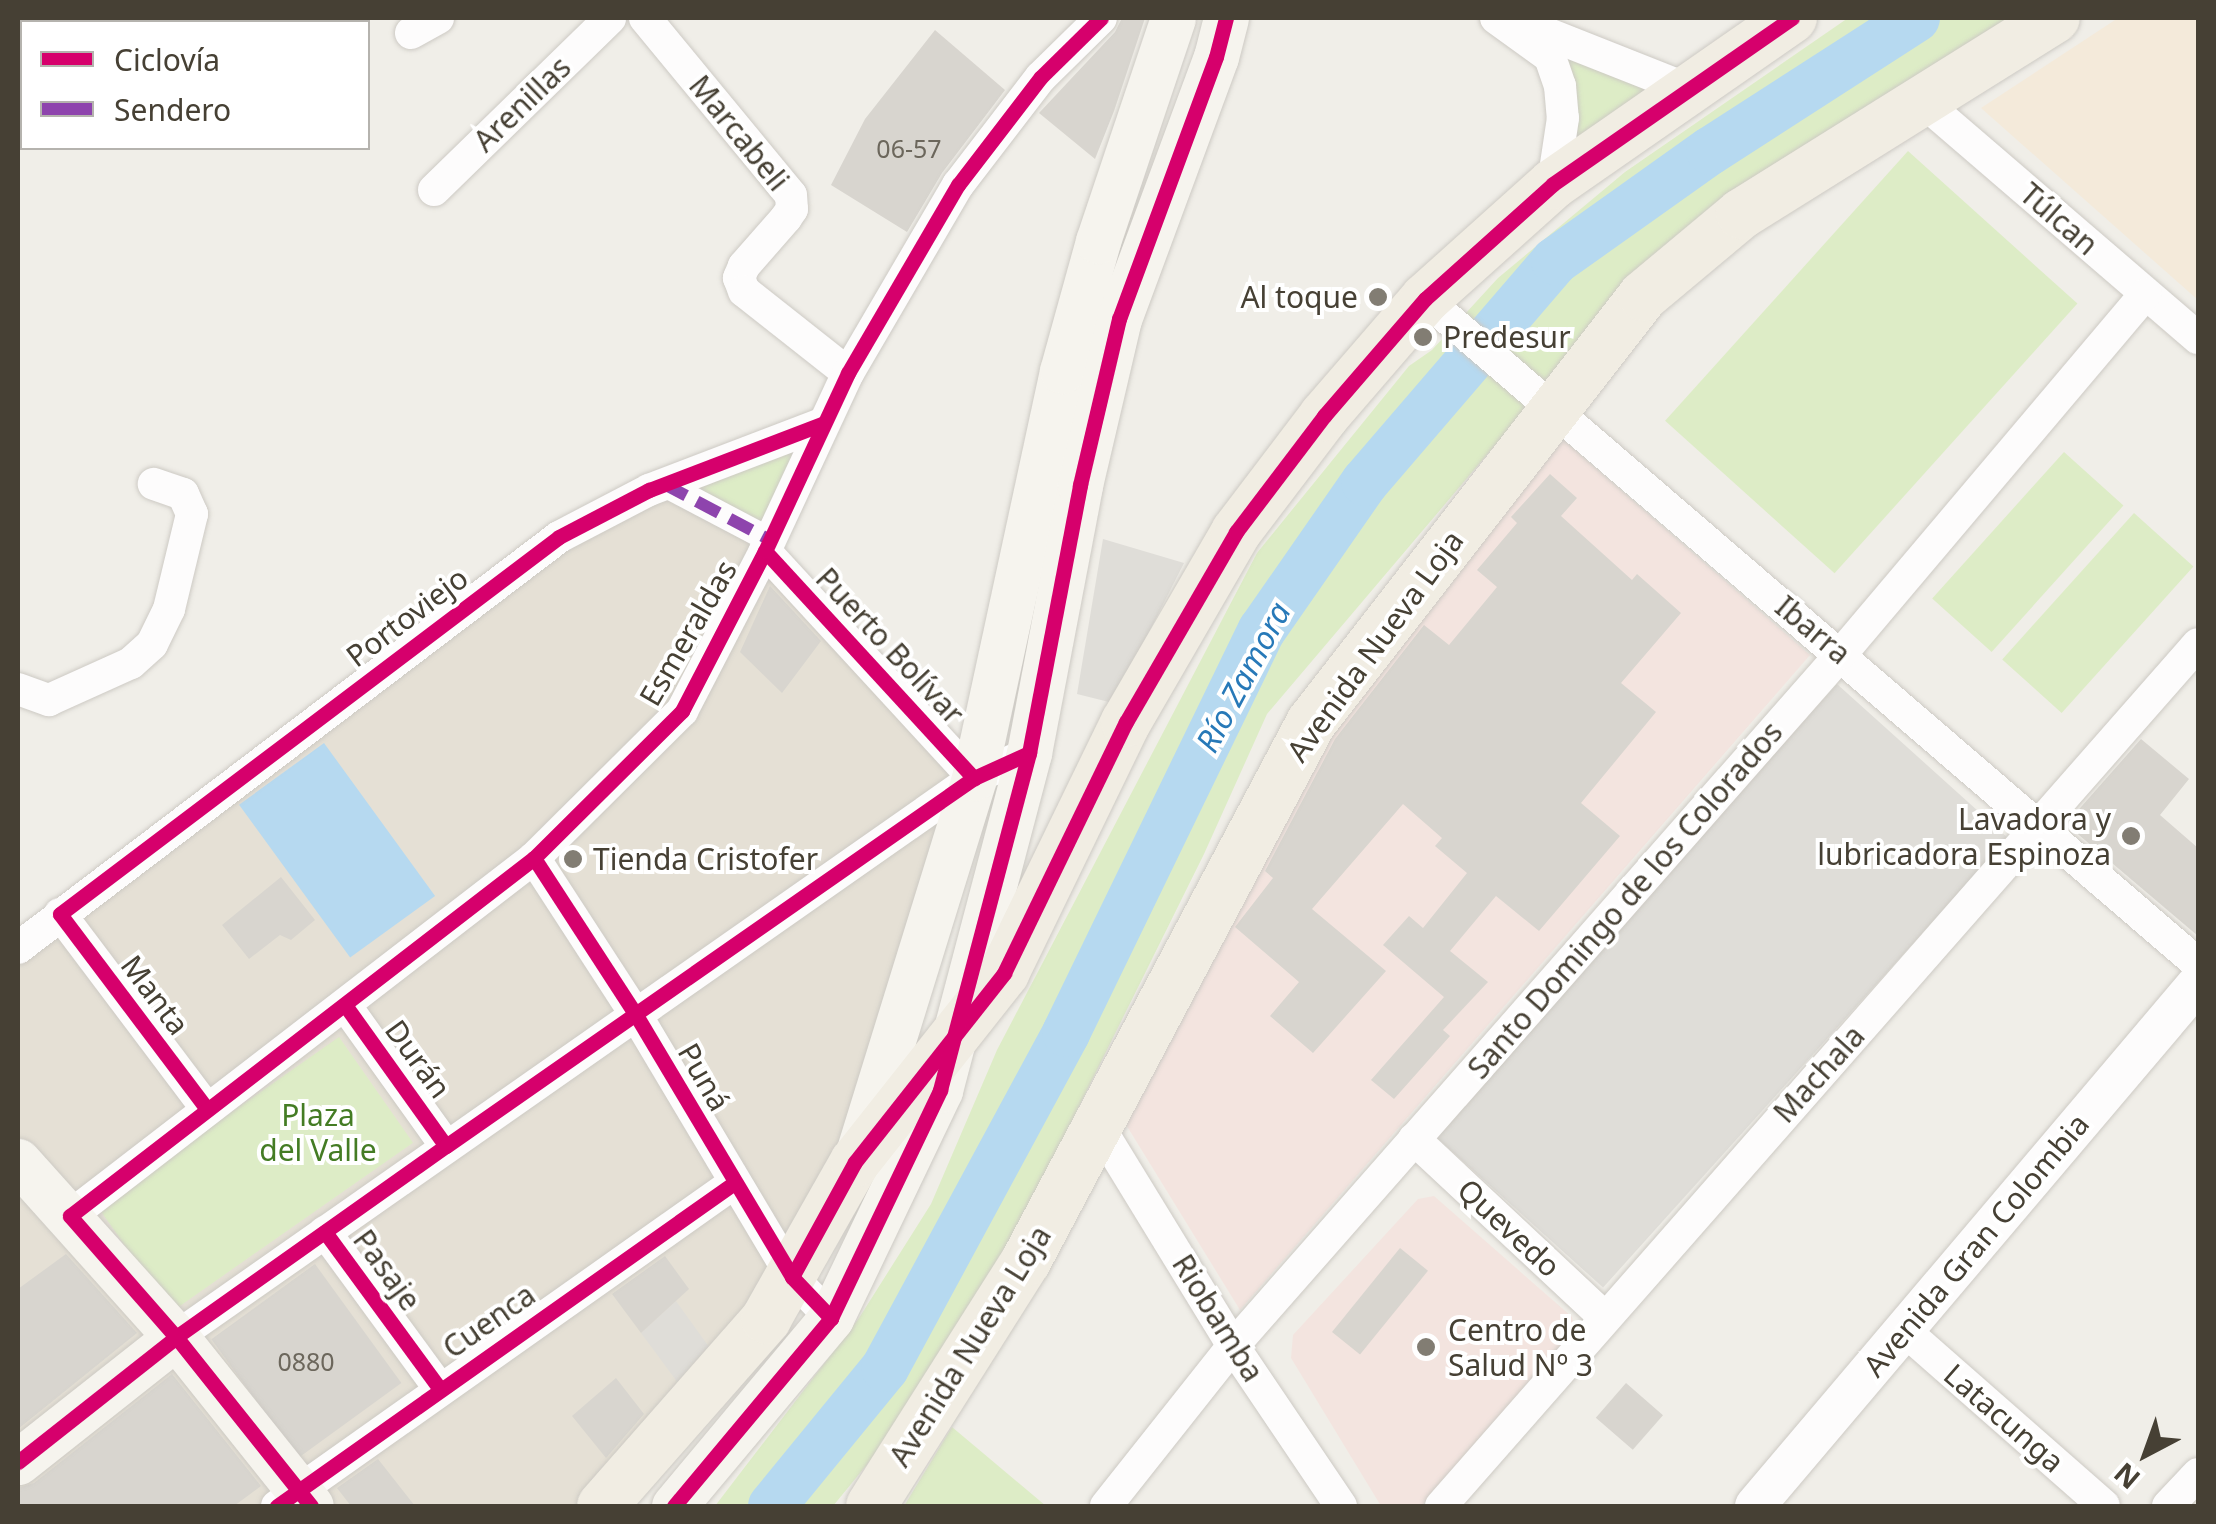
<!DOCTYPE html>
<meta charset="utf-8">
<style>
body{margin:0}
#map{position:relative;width:2216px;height:1524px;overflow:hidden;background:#f0eee8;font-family:"Noto Sans",sans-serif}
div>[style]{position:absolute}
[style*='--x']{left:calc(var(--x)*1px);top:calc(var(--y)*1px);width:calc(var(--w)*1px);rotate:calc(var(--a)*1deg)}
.residential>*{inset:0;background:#e5e0d5}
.commercial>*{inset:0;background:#f4eada}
.medical>*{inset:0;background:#f3e4df}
.green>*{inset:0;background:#ddecc6;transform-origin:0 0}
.parking>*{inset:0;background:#dfddd8;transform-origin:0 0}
.water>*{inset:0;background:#b6d9f0;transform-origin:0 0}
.river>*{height:48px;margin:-24px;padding:0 24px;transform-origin:24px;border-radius:24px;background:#b6d9f0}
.building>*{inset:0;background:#d8d5cf;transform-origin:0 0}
.roads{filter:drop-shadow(0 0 2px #cdcac4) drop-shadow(0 0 2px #cdcac4)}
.pedestrian>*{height:25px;margin:-12.5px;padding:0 12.5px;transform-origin:12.5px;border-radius:12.5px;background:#fdfcfc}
.minor>*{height:32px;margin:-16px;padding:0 16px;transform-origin:16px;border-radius:16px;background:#fdfcfc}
.tertiary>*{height:40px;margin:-20px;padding:0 20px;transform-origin:20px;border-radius:20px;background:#fdfcfc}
.secondary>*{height:45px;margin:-22.5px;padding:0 22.5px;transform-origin:22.5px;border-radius:22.5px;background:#f6f4ee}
.primary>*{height:50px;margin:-25px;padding:0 25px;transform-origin:25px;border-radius:25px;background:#f1ede3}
.quiet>*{height:12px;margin-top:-6px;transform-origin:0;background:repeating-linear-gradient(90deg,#8e44ad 0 25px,transparent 0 37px)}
.cycleway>*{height:15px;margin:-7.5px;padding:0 7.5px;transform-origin:7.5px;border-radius:7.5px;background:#d6006c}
.dots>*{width:28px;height:28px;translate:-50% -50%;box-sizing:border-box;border:5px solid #fff;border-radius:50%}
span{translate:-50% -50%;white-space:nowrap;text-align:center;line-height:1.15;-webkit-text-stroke:8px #fff;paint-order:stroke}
.number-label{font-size:25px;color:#6c675c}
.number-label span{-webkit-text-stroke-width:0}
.street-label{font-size:30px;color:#464034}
.poi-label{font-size:30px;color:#464034}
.right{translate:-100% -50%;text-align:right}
.left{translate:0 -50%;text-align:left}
.park-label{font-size:30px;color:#447c24}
.water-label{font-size:32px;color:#2779b8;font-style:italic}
.frame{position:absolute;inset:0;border:20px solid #464034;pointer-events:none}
.legend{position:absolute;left:20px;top:20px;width:350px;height:130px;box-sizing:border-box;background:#fff;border:2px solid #b5b3ae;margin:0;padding:12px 18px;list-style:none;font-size:30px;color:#464034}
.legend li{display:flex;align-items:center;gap:20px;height:50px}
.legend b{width:50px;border:2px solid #b5b3ae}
.north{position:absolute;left:2096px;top:1404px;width:100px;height:100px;-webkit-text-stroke:8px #fff;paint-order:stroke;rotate:221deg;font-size:28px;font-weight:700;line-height:40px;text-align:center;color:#464034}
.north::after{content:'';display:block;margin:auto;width:35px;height:45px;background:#464034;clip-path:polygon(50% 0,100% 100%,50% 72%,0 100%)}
</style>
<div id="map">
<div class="residential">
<i style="clip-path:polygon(644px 478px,789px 554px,966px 747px,844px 1153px,616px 1506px,18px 1506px,18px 935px,552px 522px)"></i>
</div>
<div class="commercial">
<i style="clip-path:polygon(2118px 18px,2198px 18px,2198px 300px,1981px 108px)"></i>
</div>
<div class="medical">
<i style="clip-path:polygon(1552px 430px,1810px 655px,1240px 1310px,1117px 1110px,1300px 758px)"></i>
<i style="clip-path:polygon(1434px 1196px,1572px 1317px,1575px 1330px,1421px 1506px,1381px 1506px,1291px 1358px,1293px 1335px,1418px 1199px)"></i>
</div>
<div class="green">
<i style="clip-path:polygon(1848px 18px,2039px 18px,1547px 384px,1267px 714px,1204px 854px,997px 1272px,893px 1433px,833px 1506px,715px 1506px,859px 1318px,931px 1204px,997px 1050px,1257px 553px,1409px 366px,1432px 350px,1498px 278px,1625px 172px)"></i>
<i style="clip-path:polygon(1535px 28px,1687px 89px,1559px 147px)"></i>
<i style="left:1908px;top:151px;width:228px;height:363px;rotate:42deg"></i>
<i style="clip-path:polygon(822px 424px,770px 540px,664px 484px)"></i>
<i style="left:2064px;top:452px;width:80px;height:197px;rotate:42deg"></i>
<i style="left:2134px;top:513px;width:80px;height:197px;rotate:42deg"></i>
<i style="left:339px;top:1037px;width:129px;height:295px;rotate:55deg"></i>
<i style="clip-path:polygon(952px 1427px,1046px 1506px,904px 1506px)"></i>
</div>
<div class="parking">
<i style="clip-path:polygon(1103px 539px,1184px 563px,1113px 703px,1077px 694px)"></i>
<i style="left:1837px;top:684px;width:230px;height:605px;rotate:42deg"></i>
<i style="clip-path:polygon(676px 1301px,712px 1351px,681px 1387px,641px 1333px)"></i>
</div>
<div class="water">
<i style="left:324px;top:743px;width:189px;height:105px;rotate:54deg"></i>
</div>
<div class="river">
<i style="--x:772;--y:1506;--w:178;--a:-50.7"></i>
<i style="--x:885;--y:1368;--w:381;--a:-61.6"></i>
<i style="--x:1066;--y:1033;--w:448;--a:-64.1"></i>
<i style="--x:1262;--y:630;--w:180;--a:-55.2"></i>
<i style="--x:1365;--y:482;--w:291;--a:-49.3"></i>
<i style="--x:1555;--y:261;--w:190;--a:-35.4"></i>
<i style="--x:1710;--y:151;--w:245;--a:-32.8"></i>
</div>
<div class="building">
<i style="clip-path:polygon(1145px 18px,1114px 111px,1095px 159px,1039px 113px,1115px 32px,1122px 18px)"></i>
<i style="clip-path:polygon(935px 30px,1005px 90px,942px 173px,907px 232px,831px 185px,865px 119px)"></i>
<i style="clip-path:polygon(1550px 474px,1577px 498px,1561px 516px,1632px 580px,1637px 574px,1681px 613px,1621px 683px,1656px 712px,1581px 803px,1620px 836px,1539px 931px,1496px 896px,1450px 951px,1488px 982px,1443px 1030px,1450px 1036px,1394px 1099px,1371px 1080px,1444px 997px,1383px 945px,1409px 916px,1423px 928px,1467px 873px,1435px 846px,1442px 838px,1403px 804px,1312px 909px,1386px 971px,1313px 1053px,1270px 1016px,1299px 982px,1235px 927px,1273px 878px,1265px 871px,1335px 739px,1424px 625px,1449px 645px,1497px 587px,1477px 570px,1517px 523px,1511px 517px)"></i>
<i style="clip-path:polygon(770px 586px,821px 641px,782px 693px,740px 652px)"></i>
<i style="clip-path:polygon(2141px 739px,2189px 779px,2160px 815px,2198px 848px,2198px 936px,2066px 824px)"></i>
<i style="clip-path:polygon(281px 877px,315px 920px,291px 940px,280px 935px,249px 959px,222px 925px)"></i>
<i style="left:1400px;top:1248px;width:36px;height:108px;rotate:39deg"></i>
<i style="clip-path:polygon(66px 1254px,137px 1333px,18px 1429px,18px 1289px)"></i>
<i style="clip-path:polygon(665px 1256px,689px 1289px,641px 1333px,612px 1294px)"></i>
<i style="left:315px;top:1264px;width:147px;height:128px;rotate:54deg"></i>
<i style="clip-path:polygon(172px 1374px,261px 1486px,234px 1506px,18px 1506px,18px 1488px,34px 1483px)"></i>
<i style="clip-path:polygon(616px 1378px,644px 1414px,606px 1458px,572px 1416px)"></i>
<i style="left:1626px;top:1383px;width:49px;height:46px;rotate:41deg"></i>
<i style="clip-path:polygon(378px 1459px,415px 1506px,351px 1506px,337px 1488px)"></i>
</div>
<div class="roads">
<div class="pedestrian">
<i style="--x:664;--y:484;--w:120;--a:27.8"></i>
</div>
<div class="minor">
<i style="--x:645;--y:18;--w:229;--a:50.5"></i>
<i style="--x:791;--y:195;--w:14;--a:86"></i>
<i style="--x:792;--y:209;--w:11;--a:124"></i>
<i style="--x:786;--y:218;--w:64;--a:131.2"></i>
<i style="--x:744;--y:266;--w:13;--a:113"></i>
<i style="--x:739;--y:278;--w:14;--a:69"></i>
<i style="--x:744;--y:291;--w:132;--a:38.3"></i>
<i style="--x:1496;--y:18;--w:67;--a:35.8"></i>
<i style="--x:1550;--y:57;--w:31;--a:71"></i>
<i style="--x:1560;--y:86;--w:32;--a:85"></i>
<i style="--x:1563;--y:118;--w:67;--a:98.6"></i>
<i style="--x:1528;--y:26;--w:171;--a:21.6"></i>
<i style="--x:411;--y:33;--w:31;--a:-29"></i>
<i style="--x:1920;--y:99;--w:367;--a:40.7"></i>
<i style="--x:434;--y:190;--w:246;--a:-44.3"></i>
<i style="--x:1425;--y:299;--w:1020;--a:40.7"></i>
<i style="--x:765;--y:551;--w:309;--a:47.4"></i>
<i style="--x:18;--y:689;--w:33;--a:20"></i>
<i style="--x:49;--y:700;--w:90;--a:-24.3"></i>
<i style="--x:131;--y:663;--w:28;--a:-42"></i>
<i style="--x:152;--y:644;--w:39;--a:-64"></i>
<i style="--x:169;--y:609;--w:98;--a:-76.4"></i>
<i style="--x:192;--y:514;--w:22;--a:-114"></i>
<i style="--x:183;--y:494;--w:31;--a:-161"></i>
<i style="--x:534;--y:858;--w:187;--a:57"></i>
<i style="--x:636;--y:1015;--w:305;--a:59.2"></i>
<i style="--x:792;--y:1277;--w:57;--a:46.4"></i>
<i style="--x:60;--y:914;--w:244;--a:53"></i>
<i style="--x:18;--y:948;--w:679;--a:-37.22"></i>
<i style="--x:559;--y:537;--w:102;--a:-27.6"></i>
<i style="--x:649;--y:490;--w:185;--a:-20.9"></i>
<i style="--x:345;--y:1005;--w:173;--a:54.4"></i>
<i style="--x:1099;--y:1127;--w:257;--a:58.5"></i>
<i style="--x:1233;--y:1346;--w:193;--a:56"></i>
<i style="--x:1414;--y:1139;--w:260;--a:43.1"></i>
<i style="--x:70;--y:1216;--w:586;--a:-37.65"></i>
<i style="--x:534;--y:858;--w:209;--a:-44.8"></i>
<i style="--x:682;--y:711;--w:180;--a:-62.6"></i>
<i style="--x:765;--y:551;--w:196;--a:-65"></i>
<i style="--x:848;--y:373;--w:218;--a:-59.7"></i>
<i style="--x:958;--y:185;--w:136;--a:-52.5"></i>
<i style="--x:1041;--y:77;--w:84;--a:-44.5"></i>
<i style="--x:325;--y:1232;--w:195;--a:53.8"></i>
<i style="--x:1904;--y:1330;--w:266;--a:41.3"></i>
<i style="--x:176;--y:1337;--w:974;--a:-35.01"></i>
<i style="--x:974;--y:778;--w:60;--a:-24.4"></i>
<i style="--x:277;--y:1506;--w:560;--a:-35.25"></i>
<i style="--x:1106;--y:1506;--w:204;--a:-51.6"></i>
<i style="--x:1233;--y:1346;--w:923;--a:-48.69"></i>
<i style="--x:1842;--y:653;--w:470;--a:-49.8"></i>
<i style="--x:1441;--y:1506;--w:1147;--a:-48.71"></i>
<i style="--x:2168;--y:1506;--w:44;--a:-46.8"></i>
</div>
<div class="tertiary">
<i style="--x:1755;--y:1506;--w:685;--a:-49.73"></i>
</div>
<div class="secondary">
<i style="--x:859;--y:1150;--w:389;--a:-72.8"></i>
<i style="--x:974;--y:778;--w:416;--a:-77.8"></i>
<i style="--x:1062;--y:371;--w:135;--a:-74.5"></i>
<i style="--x:1098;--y:241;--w:235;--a:-71.4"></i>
<i style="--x:18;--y:1161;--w:237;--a:48.1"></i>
<i style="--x:176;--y:1337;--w:216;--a:51.4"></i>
<i style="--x:18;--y:1462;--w:201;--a:-38.3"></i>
<i style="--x:674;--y:1506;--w:245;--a:-50.1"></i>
<i style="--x:831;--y:1318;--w:253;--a:-64.4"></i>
<i style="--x:940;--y:1090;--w:349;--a:-75.2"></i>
<i style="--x:1029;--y:753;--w:273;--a:-79.2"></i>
<i style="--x:1080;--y:485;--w:171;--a:-76.8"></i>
<i style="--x:1119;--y:319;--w:279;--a:-69.7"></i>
<i style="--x:1216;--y:57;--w:40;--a:-75.6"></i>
</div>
<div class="primary">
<i style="--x:602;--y:1506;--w:249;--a:-48.7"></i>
<i style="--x:766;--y:1319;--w:180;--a:-60.5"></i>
<i style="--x:855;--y:1162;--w:241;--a:-51.7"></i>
<i style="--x:1004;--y:973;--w:279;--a:-64.1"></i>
<i style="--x:1126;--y:722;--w:220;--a:-59.9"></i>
<i style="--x:1236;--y:532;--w:146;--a:-52.8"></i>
<i style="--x:1324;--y:416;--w:155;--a:-49.2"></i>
<i style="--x:1425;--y:299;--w:172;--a:-41.9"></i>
<i style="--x:1553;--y:184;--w:291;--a:-34.8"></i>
<i style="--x:871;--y:1506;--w:290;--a:-57.7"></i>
<i style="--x:1026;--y:1261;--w:609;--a:-62.09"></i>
<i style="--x:1311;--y:723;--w:541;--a:-52.13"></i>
<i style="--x:1643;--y:296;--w:128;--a:-39.9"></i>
<i style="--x:1741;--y:214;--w:370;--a:-32"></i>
</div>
</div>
<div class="quiet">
<i style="--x:664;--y:484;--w:120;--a:27.8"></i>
</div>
<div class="cycleway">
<i style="--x:765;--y:551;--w:309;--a:47.4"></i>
<i style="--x:534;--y:858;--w:187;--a:57"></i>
<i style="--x:636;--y:1015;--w:305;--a:59.2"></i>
<i style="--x:792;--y:1277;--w:57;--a:46.4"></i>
<i style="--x:345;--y:1005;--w:173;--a:54.4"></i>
<i style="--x:207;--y:1109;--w:244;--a:-127"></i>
<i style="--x:60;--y:914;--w:625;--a:-37.07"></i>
<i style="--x:559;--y:537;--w:102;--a:-27.6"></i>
<i style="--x:649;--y:490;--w:185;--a:-20.9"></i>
<i style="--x:325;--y:1232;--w:195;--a:53.8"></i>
<i style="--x:792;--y:1277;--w:131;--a:-61.3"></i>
<i style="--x:855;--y:1162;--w:241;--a:-51.7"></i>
<i style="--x:1004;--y:973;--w:279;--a:-64.1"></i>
<i style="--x:1126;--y:722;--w:220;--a:-59.9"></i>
<i style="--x:1236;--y:532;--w:146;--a:-52.8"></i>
<i style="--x:1324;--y:416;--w:155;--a:-49.2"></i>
<i style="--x:1425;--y:299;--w:172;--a:-41.9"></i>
<i style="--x:1553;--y:184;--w:291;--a:-34.8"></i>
<i style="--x:18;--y:1462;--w:201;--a:-38.3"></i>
<i style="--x:176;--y:1337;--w:331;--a:-35.3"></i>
<i style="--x:446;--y:1146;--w:644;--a:-34.88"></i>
<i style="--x:974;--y:778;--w:60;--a:-24.4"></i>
<i style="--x:277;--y:1506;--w:560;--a:-35.25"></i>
<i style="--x:311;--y:1506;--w:216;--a:-128.6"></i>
<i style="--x:176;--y:1337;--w:161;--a:-131.2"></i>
<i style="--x:70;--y:1216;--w:586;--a:-37.65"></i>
<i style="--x:534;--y:858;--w:209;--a:-44.8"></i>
<i style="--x:682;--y:711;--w:180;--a:-62.6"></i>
<i style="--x:765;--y:551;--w:196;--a:-65"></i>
<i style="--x:848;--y:373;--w:218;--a:-59.7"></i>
<i style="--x:958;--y:185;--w:136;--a:-52.5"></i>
<i style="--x:1041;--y:77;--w:84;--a:-44.5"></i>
<i style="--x:674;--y:1506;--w:245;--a:-50.1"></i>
<i style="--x:831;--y:1318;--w:253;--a:-64.4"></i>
<i style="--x:940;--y:1090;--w:349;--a:-75.2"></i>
<i style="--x:1029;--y:753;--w:273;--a:-79.2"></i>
<i style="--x:1080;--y:485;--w:171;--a:-76.8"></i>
<i style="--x:1119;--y:319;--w:279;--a:-69.7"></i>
<i style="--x:1216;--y:57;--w:40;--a:-75.6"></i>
</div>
<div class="dots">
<i style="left:1378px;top:297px;background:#827d73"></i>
<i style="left:1423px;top:337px;background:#827d73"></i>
<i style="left:2131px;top:836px;background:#827d73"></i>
<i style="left:573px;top:859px;background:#827d73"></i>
<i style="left:1426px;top:1347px;background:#827d73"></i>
</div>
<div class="number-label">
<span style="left:909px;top:148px">06-57</span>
<span style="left:306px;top:1361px">0880</span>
</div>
<div class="street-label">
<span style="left:522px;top:104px;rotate:-44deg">Arenillas</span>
<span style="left:739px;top:133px;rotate:51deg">Marcabeli</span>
<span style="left:2059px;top:219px;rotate:41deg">Túlcan</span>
<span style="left:407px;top:617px;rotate:-37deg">Portoviejo</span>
<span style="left:1813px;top:630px;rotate:40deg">Ibarra</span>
<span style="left:688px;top:633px;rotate:-60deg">Esmeraldas</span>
<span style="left:890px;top:646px;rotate:47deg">Puerto Bolívar</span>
<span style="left:1375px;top:646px;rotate:-54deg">Avenida Nueva Loja</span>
<span style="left:1625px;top:900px;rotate:-49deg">Santo Domingo de los Colorados</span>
<span style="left:155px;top:995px;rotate:53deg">Manta</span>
<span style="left:418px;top:1059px;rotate:54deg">Durán</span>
<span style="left:1819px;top:1074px;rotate:-48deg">Machala</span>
<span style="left:704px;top:1077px;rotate:60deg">Puná</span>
<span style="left:1509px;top:1228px;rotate:43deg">Quevedo</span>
<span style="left:1976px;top:1245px;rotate:-50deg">Avenida Gran Colombia</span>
<span style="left:387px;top:1270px;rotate:54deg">Pasaje</span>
<span style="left:1218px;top:1318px;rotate:58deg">Riobamba</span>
<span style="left:489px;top:1321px;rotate:-35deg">Cuenca</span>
<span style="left:970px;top:1346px;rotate:-58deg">Avenida Nueva Loja</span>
<span style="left:2004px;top:1418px;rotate:41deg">Latacunga</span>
</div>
<div class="poi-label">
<span class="right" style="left:1358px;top:297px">Al toque</span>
<span class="left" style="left:1443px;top:337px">Predesur</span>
<span class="right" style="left:2111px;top:836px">Lavadora y<br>lubricadora Espinoza</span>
<span class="left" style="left:593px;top:859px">Tienda Cristofer</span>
<span class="left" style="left:1448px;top:1347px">Centro de<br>Salud Nº 3</span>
</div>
<div class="park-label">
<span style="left:318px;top:1132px">Plaza<br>del Valle</span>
</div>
<div class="water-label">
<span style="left:1243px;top:677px;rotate:-62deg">Río Zamora</span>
</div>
<div class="frame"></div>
<ul class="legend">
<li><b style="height:12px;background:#d6006c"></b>Ciclovía</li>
<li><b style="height:12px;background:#8e44ad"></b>Sendero</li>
</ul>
<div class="north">N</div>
</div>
